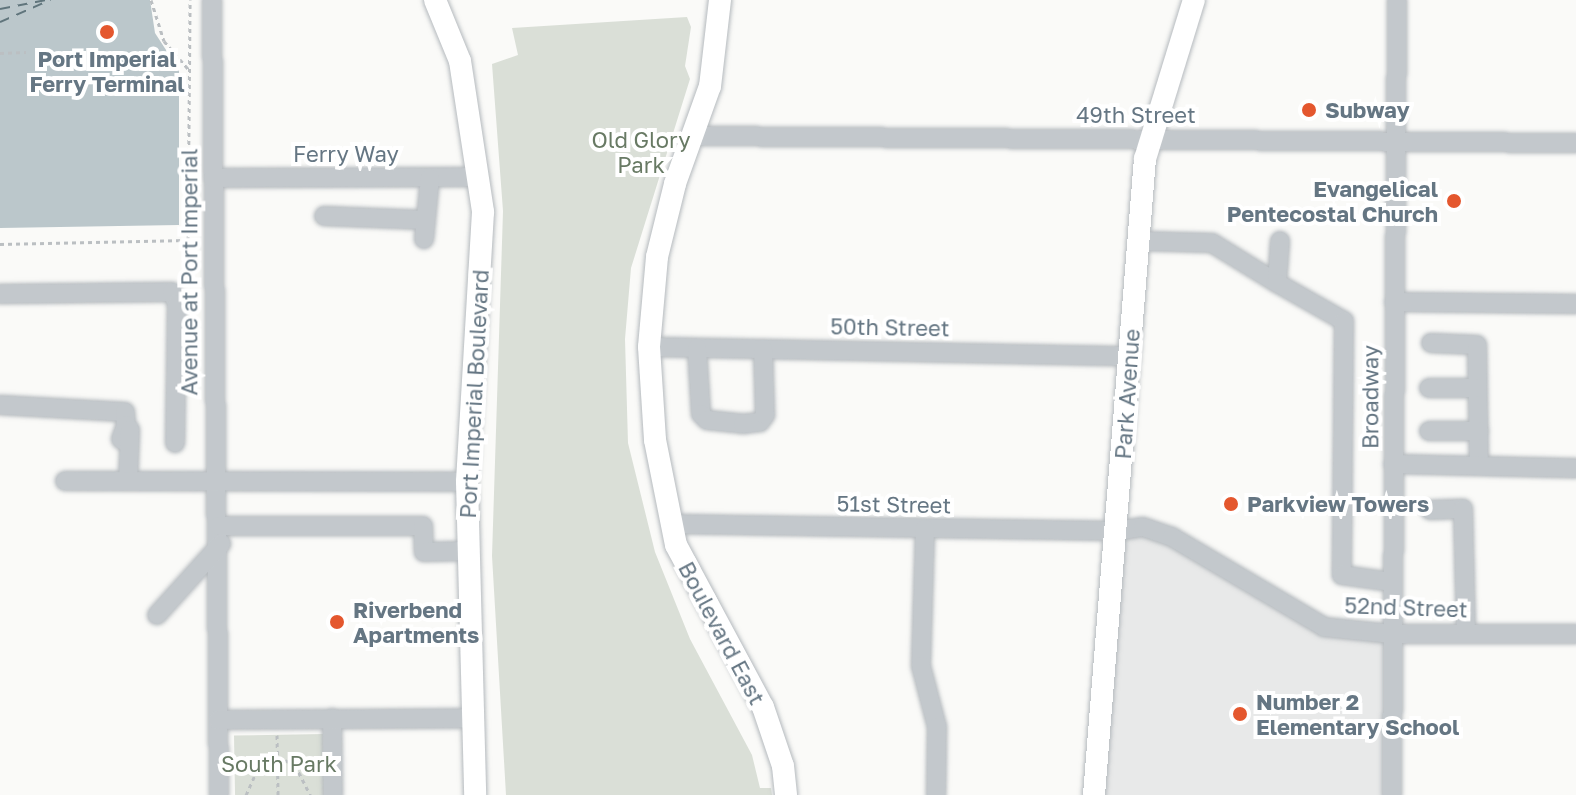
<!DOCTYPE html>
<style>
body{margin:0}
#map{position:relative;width:1576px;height:795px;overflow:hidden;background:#fafaf8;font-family:"Golos Text",sans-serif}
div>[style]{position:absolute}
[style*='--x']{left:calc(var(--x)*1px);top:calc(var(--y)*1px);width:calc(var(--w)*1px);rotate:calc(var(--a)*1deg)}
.built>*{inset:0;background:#e8e9e9}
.green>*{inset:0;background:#dadfd7;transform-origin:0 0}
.water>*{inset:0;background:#bbc7cb}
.ferry>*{height:2px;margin-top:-1px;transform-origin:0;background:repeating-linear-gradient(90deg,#60757c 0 10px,transparent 0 18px)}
.path>*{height:3px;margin-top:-1.5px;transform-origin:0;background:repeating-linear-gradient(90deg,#bbbfc2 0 4px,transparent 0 8px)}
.roads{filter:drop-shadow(0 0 2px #b5babe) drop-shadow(0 0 2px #b5babe)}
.minor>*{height:18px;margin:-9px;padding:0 9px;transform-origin:9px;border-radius:9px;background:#c3c8cc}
.major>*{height:22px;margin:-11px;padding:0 11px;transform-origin:11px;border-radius:11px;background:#fff}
.dots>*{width:22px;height:22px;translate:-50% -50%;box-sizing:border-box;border:4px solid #fff;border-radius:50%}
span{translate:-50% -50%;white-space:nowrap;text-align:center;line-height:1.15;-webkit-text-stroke:8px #fff;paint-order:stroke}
.poi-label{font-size:22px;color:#657683;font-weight:700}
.left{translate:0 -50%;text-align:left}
.right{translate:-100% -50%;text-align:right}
.street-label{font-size:22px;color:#657683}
.park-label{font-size:22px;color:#687a64}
</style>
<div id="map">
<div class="built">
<i style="clip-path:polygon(1108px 528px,1142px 528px,1300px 616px,1389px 634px,1387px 795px,1085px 795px)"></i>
</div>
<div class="green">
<i style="clip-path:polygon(687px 17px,691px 27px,685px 66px,690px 79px,631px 268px,625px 339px,628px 443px,655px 552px,690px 639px,752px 755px,760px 788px,771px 788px,772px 795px,506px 795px,492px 556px,503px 211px,492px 64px,518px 55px,512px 28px)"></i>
<i style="left:323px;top:734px;width:61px;height:89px;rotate:89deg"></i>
</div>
<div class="water">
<i style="clip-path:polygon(0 0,150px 0,155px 33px,179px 70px,179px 225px,0 228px)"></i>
</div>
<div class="ferry">
<i style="--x:0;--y:9;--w:47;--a:-11.1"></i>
<i style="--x:0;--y:22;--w:55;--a:-23.7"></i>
</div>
<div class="path">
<i style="--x:151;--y:0;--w:43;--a:72.4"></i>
<i style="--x:164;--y:41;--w:37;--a:49"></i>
<i style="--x:0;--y:53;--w:26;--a:-2"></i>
<i style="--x:0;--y:244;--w:188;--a:-1.2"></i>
<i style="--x:188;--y:240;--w:240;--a:-89.5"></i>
<i style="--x:277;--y:735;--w:60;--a:89"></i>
<i style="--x:246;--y:795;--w:27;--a:-66"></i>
<i style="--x:257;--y:770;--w:15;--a:-37"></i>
<i style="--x:269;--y:761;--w:16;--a:-4"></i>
<i style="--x:285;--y:760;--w:11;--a:27"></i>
<i style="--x:295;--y:765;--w:34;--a:63"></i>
</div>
<div class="roads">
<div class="minor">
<i style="--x:212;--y:0;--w:795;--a:89.5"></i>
<i style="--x:696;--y:136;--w:880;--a:0.46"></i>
<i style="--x:213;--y:178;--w:267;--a:-0.2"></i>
<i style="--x:324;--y:216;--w:101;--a:2.3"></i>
<i style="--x:424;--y:239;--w:61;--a:-84.4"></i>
<i style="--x:1139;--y:241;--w:73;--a:1.6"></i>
<i style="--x:1212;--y:243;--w:76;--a:31.6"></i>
<i style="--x:1280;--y:241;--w:42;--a:94.1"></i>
<i style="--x:1277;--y:283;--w:77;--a:29.6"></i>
<i style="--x:1344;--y:321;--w:254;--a:90.5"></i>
<i style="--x:1342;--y:575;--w:49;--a:8.1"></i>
<i style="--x:0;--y:294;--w:172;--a:-0.7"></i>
<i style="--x:172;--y:292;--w:13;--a:67"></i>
<i style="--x:177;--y:304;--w:139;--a:90.8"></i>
<i style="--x:1394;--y:302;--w:182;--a:0.6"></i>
<i style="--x:1431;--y:343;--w:46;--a:2.5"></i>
<i style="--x:1477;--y:345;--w:121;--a:89.1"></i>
<i style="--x:649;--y:347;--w:481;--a:1.1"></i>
<i style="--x:697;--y:348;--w:66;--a:86.5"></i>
<i style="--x:701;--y:414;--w:8;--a:45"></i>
<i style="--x:707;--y:420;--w:36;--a:6"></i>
<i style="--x:743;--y:424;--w:17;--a:-7"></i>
<i style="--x:760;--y:422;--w:9;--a:-54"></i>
<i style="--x:765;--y:415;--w:66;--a:-91.7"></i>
<i style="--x:1429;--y:388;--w:47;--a:0"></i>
<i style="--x:0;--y:405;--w:125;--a:3.2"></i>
<i style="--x:125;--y:412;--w:13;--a:86"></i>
<i style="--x:1429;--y:431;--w:50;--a:0"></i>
<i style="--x:127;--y:443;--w:7;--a:-146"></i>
<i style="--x:121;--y:439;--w:15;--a:-70"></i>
<i style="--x:126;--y:425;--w:6;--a:51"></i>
<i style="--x:130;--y:430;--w:51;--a:92.2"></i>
<i style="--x:1393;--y:464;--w:183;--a:1.3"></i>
<i style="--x:65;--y:481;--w:402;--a:0.1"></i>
<i style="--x:1430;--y:510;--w:33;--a:-2"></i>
<i style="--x:1463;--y:509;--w:124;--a:88.6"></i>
<i style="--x:670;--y:524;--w:447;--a:0.9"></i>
<i style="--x:1117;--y:531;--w:26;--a:-9"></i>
<i style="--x:1143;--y:527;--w:31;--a:19"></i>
<i style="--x:1172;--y:537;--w:177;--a:30.6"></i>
<i style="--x:1324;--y:627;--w:68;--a:5.9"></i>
<i style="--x:1392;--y:634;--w:184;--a:0"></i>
<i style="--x:219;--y:526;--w:204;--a:0"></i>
<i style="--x:423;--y:526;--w:26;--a:88"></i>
<i style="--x:424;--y:552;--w:43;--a:-1.3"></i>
<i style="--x:925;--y:529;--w:137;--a:91.7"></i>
<i style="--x:921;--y:666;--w:63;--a:75.3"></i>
<i style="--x:937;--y:727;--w:68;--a:90.8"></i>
<i style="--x:157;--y:615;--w:96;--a:-48"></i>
<i style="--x:332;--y:718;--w:77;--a:89.3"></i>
<i style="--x:218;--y:720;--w:256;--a:-0.4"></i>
<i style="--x:1392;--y:795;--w:795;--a:-89.64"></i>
</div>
<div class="major">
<i style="--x:435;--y:0;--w:66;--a:67.7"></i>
<i style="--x:460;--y:61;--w:153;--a:81.3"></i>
<i style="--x:483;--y:212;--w:270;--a:93.4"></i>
<i style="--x:467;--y:482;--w:313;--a:88.5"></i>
<i style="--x:720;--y:0;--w:87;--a:96.6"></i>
<i style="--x:710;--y:86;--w:104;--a:109.7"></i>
<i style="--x:675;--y:184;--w:75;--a:103.9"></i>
<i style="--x:657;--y:257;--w:90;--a:95.1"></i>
<i style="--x:649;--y:347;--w:93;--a:86.3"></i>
<i style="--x:655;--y:440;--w:107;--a:78.7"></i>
<i style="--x:676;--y:545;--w:184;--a:61.8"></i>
<i style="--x:763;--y:707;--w:62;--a:71.3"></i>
<i style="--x:783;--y:766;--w:29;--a:84"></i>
<i style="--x:1094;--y:795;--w:638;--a:-85.42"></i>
<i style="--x:1145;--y:159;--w:166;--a:-72.9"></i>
</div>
</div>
<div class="dots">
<i style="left:107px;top:32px;background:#e4572e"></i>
<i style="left:1309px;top:110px;background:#e4572e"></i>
<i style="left:1454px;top:201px;background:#e4572e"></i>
<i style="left:1231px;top:504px;background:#e4572e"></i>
<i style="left:337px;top:622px;background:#e4572e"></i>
<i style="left:1240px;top:714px;background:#e4572e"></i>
</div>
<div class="poi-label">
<span style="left:107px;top:71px">Port Imperial<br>Ferry Terminal</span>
<span class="left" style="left:1325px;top:110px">Subway</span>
<span class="right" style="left:1438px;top:201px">Evangelical<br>Pentecostal Church</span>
<span class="left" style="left:1247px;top:504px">Parkview Towers</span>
<span class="left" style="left:353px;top:622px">Riverbend<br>Apartments</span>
<span class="left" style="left:1256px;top:714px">Number 2<br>Elementary School</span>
</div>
<div class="street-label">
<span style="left:1136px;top:115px">49th Street</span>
<span style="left:346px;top:154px">Ferry Way</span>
<span style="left:189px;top:272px;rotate:-90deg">Avenue at Port Imperial</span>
<span style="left:890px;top:327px;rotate:1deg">50th Street</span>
<span style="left:474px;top:394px;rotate:-87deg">Port Imperial Boulevard</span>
<span style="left:1127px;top:394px;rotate:-86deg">Park Avenue</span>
<span style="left:1370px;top:397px;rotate:-90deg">Broadway</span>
<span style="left:894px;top:504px;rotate:1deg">51st Street</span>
<span style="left:1406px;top:607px;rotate:2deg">52nd Street</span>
<span style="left:722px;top:633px;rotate:62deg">Boulevard East</span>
</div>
<div class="park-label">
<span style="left:641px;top:152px">Old Glory<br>Park</span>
<span style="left:279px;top:764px">South Park</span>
</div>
</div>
